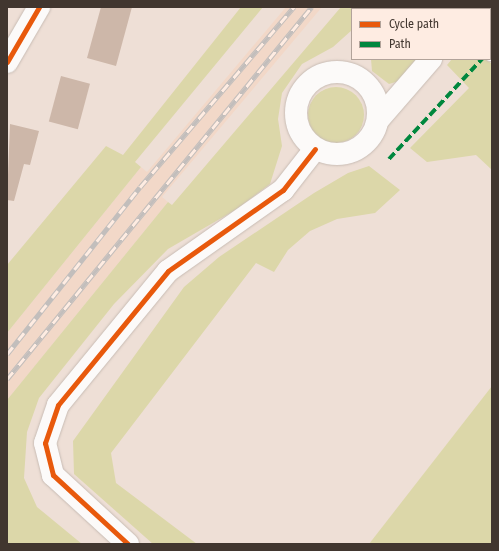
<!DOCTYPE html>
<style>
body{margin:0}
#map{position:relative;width:499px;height:551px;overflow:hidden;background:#eedfd6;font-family:"Fira Sans Condensed",sans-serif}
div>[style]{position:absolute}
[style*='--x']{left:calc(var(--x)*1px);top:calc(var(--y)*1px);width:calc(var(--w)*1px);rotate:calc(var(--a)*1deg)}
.built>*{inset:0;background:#f2d8c8}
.green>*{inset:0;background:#dcd7a9}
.round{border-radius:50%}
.building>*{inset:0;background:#cdb7a9;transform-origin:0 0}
.roads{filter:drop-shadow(0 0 1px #c8bcb4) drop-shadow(0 0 1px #c8bcb4)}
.minor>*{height:22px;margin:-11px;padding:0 11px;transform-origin:11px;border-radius:11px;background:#fcfaf9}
.minor>.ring{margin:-11px;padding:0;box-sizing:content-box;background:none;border:22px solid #fcfaf9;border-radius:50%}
.major>*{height:22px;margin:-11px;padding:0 11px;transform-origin:11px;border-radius:11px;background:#fcfaf9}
.rail>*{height:4.5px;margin-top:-2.25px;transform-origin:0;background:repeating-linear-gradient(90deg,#feece2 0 9px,#c2bebc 0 18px);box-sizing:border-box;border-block:1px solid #c2bebc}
.quiet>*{height:4px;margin-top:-2px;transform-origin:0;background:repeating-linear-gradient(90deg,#00873e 0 8px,transparent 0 12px)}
.cycleway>*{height:5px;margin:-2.5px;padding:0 2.5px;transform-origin:2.5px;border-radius:2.5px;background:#e8590c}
span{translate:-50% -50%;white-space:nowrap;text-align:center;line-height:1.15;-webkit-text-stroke:4px #feece2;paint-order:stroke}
.frame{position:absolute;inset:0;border:8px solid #41362f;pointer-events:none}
.legend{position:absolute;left:351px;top:8px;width:140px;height:52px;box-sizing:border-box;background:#feece2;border:1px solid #b2a39a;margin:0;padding:5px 7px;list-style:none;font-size:12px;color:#41362f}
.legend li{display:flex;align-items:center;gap:8px;height:20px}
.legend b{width:20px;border:1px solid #b2a39a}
</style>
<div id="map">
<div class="built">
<i style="clip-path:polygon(286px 7px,322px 7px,162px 197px,168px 202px,7px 400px,7px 333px,141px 167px,147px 172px)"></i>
</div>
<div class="green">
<i style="clip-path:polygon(241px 7px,263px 7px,135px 162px,141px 167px,7px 333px,7px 265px,106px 146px,123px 155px)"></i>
<i style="clip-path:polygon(341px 7px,376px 7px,352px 9px,352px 30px,333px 47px,302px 64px,282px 93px,278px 119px,282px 146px,270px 184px,237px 209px,168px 249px,114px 304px,39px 398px,27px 432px,24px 478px,37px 507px,82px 544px,7px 544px,7px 400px,168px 202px,172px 205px)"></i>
<i style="clip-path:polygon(371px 59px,418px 59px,399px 81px,389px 84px,372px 71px)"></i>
<i style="clip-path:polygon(452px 59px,485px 59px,492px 64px,492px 170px,476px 155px,427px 162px,410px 148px,469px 88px,447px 65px)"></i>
<i class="round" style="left:308px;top:87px;width:56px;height:56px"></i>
<i style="clip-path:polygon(369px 166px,400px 190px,375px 213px,337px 219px,310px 231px,288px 250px,274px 272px,256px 263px,111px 453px,116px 483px,197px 544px,153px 544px,74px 474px,73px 441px,184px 287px,219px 257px,314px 193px,348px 173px)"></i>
<i style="clip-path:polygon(492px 386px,492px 544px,369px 544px)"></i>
</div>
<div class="building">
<i style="clip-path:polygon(101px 7px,132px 7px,116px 66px,87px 58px)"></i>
<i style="left:61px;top:76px;width:30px;height:47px;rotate:15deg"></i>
<i style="clip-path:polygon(10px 124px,39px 131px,30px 165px,24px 164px,14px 201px,7px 200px)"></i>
</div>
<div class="roads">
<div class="minor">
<i style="--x:391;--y:9;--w:3;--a:-45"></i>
<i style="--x:7;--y:62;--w:64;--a:-59.8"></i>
<i class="ring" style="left:296px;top:72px;width:60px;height:60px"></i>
<i style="--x:378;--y:120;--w:81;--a:-49"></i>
<i style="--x:128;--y:544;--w:102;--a:-137.4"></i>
<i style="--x:53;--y:475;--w:33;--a:-104"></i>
<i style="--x:45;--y:443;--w:40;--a:-71.1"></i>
<i style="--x:58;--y:405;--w:173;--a:-50.6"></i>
<i style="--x:168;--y:271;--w:141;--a:-35.2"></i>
<i style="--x:283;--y:190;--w:52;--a:-52"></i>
</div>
<div class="major">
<i style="--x:437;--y:7;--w:4;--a:34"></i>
<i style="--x:477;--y:7;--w:4;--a:34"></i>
<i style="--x:490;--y:48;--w:3;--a:45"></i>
</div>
</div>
<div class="rail">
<i style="--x:7;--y:354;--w:213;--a:-51.5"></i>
<i style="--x:140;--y:187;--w:237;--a:-49.5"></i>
<i style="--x:7;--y:379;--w:481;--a:-50.7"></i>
</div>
<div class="quiet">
<i style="--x:490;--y:50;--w:3;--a:-45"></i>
<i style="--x:389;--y:159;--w:137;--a:-47.1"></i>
</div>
<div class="cycleway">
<i style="--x:7;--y:62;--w:64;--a:-59.8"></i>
<i style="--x:128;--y:544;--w:102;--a:-137.4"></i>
<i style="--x:53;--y:475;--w:33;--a:-104"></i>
<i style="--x:45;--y:443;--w:40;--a:-71.1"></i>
<i style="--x:58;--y:405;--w:173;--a:-50.6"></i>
<i style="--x:168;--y:271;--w:141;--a:-35.2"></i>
<i style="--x:283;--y:190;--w:52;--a:-52"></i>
</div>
<div class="frame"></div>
<ul class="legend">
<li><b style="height:5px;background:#e8590c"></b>Cycle path</li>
<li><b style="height:5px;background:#00873e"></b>Path</li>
</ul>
</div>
